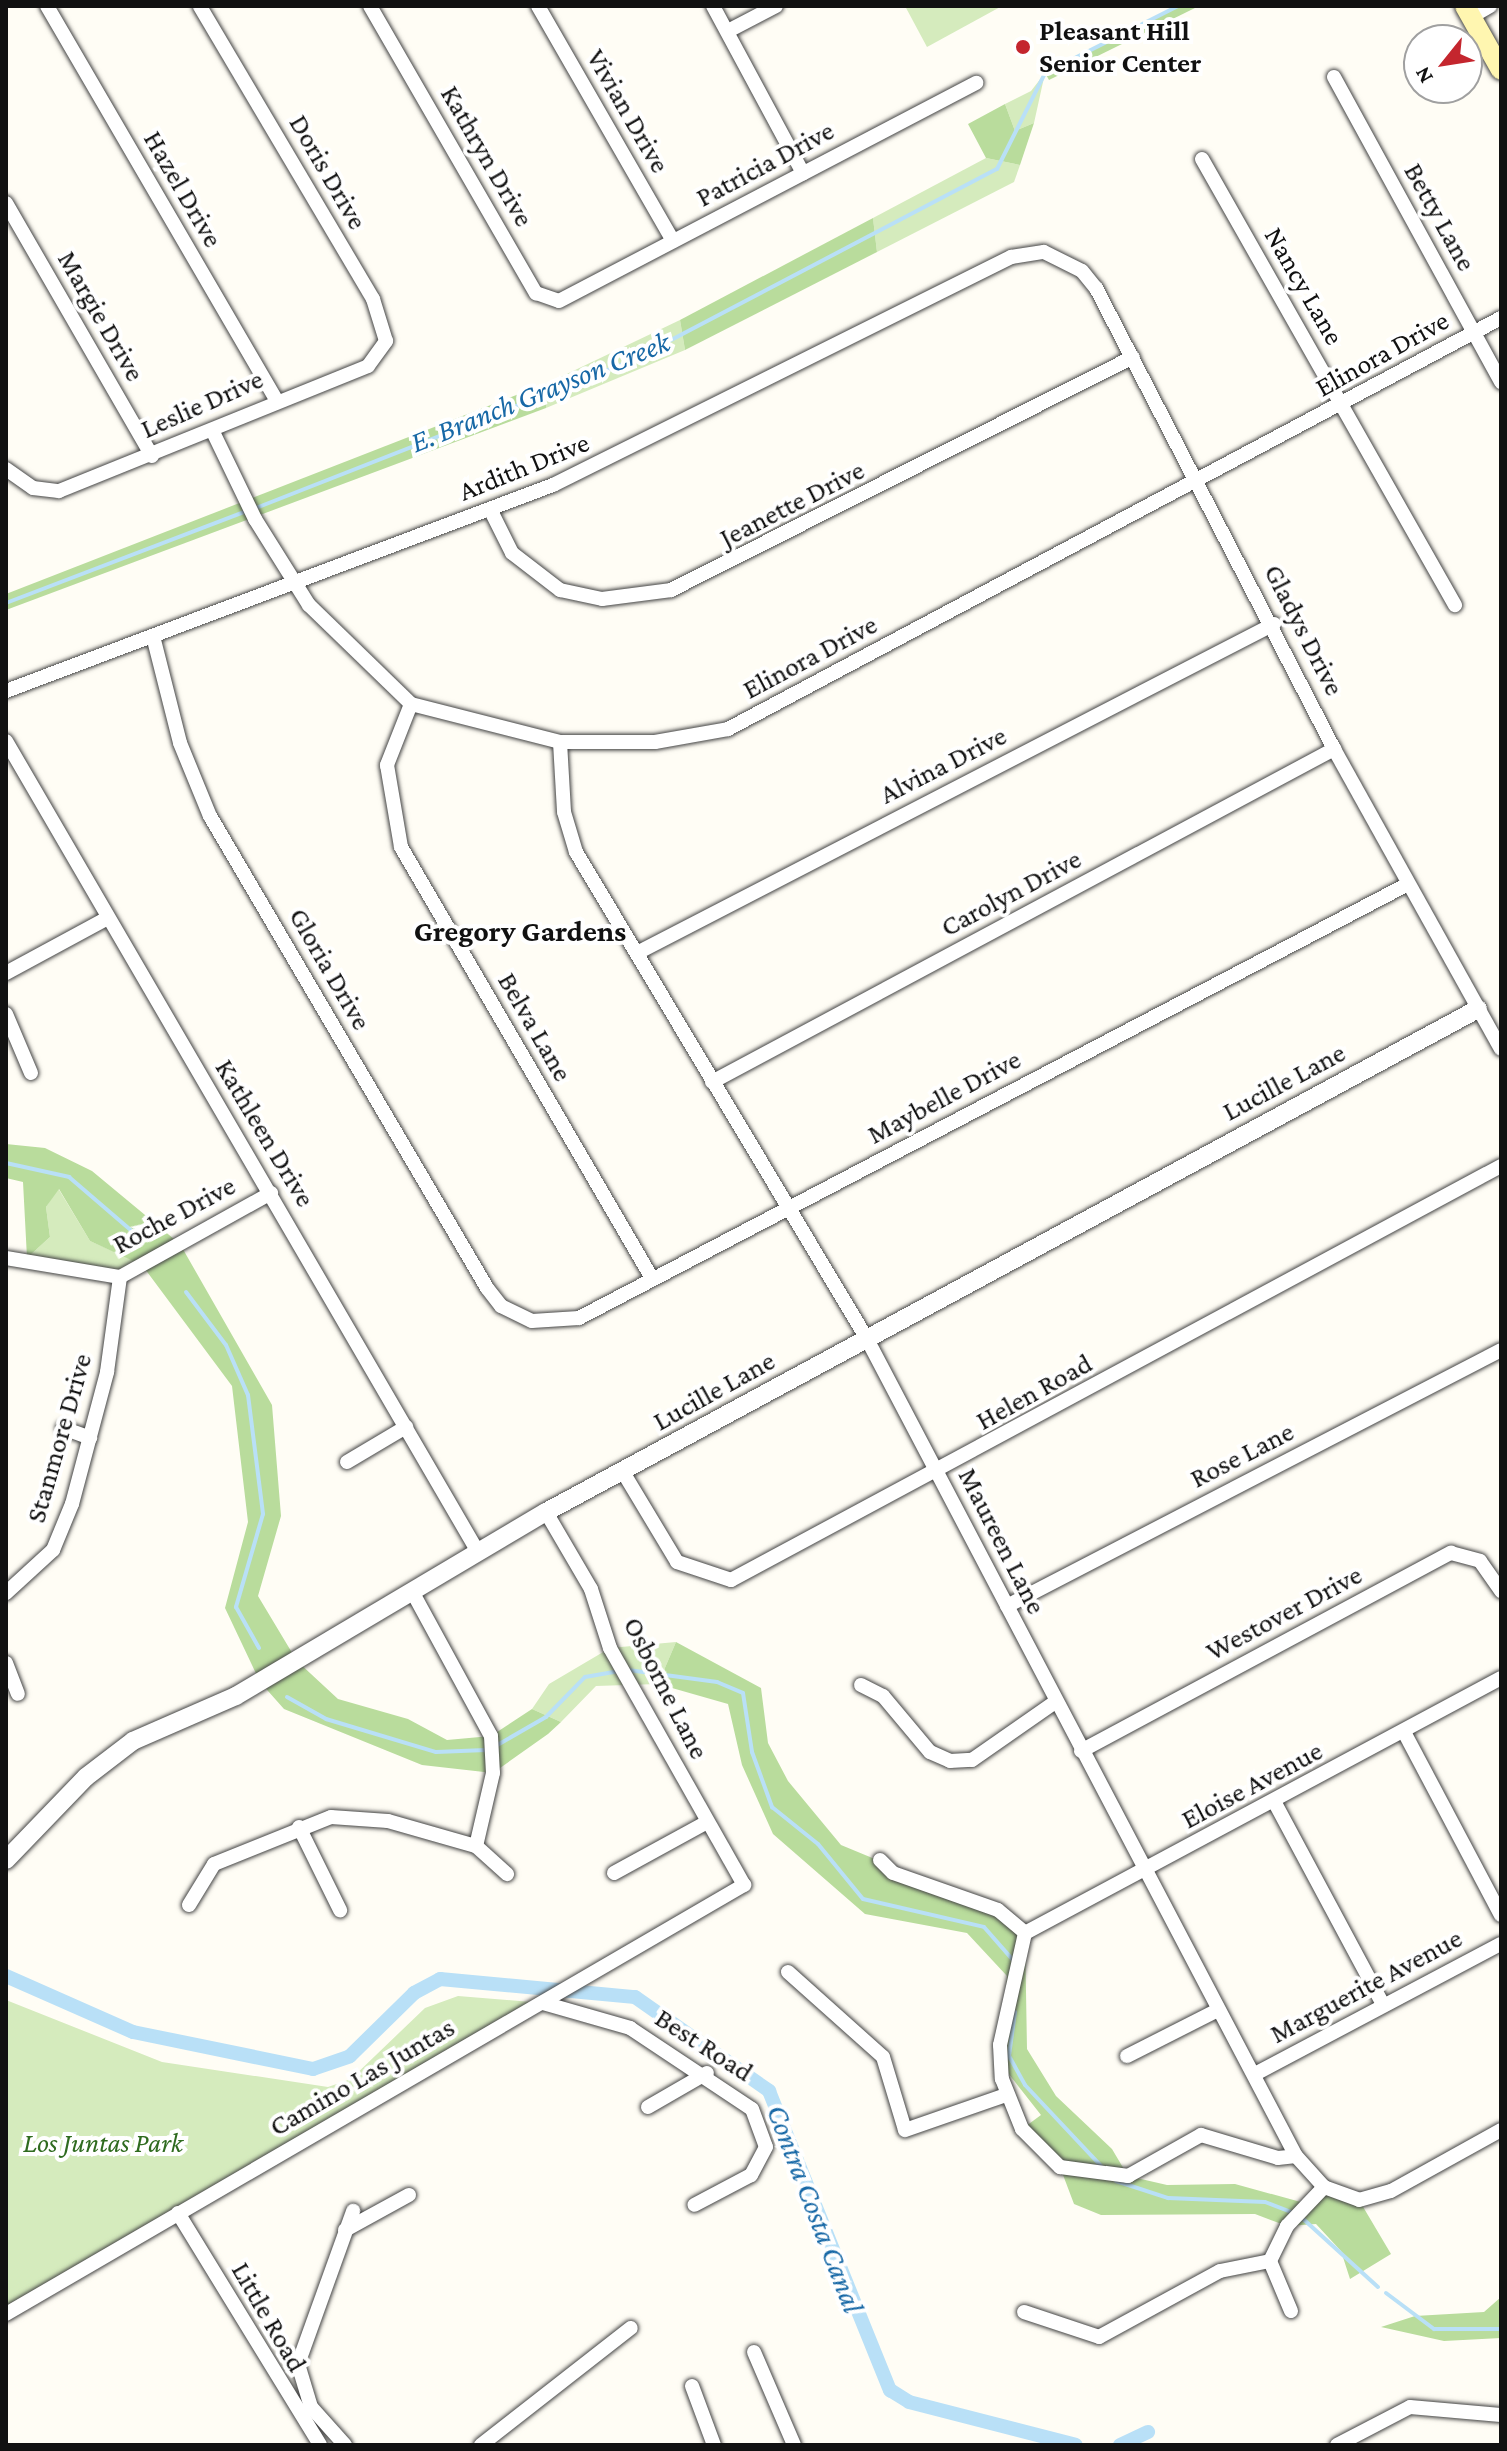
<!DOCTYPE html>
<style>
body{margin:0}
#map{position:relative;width:1507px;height:2451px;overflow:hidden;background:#fffdf5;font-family:"Crimson Pro",serif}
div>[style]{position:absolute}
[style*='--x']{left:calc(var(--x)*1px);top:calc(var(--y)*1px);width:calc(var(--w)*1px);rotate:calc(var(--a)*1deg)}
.green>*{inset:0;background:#d5ebbd}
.forest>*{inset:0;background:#b9dc9c}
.stream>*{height:4px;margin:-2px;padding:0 2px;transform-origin:2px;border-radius:2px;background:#b9e0f7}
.canal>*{height:14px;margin:-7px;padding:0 7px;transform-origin:7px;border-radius:7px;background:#b9e0f7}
.roads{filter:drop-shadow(0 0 2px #444) drop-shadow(0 0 2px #444)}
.minor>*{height:14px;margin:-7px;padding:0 7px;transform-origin:7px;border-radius:7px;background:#fff}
.tertiary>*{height:18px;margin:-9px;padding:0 9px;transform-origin:9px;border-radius:9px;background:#fff}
.secondary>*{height:20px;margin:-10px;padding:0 10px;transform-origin:10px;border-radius:10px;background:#fff6b0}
.dots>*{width:22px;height:22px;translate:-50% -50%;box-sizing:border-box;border:4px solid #fff;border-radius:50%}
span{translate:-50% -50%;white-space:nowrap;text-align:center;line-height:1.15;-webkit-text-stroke:8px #fff;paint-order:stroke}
.poi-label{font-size:28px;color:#111;font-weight:700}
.left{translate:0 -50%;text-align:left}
.street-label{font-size:28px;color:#111}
.park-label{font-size:28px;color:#2f6b1f;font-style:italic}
.water-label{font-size:30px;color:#1768a6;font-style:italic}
.neighbourhood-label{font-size:30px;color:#111;font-weight:700}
.frame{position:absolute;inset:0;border:8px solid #111;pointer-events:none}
.north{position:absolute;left:1403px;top:24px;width:80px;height:80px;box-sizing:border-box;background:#fff;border:2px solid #a0a0a0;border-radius:50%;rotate:240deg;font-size:22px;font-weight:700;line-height:32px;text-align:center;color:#111}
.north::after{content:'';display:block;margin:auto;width:28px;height:36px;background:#c4262e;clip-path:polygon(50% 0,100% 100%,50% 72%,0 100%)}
</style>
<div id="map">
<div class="green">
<i style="clip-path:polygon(905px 6px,1002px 6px,927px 47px)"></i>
<i style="clip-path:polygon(1045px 73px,1034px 123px,1015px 131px,1005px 104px,1031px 91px)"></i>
<i style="clip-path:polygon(986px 158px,1020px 165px,1014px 182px,877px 252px,873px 218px)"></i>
<i style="clip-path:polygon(680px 320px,685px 350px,546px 408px,550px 382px)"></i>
<i style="clip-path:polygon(58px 1188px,90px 1241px,142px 1264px,120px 1277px,27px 1258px,50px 1237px,46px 1207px)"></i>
<i style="clip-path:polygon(676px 1642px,658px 1684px,596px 1686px,561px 1722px,532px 1709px,549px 1684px,610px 1648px)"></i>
<i style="clip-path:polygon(458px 1996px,543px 2003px,6px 2314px,6px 2000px,162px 2062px,328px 2087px,351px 2079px,425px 2008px)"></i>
</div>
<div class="forest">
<i style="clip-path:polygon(1178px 6px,1199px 6px,1049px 80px,1045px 73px)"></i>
<i style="clip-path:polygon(1005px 104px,1015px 131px,1034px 123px,1020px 165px,986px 158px,968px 124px)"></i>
<i style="clip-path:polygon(873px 218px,877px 252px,685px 350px,680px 320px)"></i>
<i style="clip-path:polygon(550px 382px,546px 408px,6px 610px,6px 594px)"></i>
<i style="clip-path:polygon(6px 1144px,45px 1148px,92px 1171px,180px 1244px,272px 1405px,281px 1516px,258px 1596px,297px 1661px,338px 1699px,408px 1719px,447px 1740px,491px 1736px,532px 1709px,561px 1722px,548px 1734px,493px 1773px,422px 1765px,284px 1709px,260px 1682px,225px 1608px,248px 1522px,232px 1386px,142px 1265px,90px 1241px,59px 1189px,46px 1207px,50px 1237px,27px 1258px,23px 1182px,6px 1178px)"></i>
<i style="clip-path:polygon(676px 1642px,761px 1688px,768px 1743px,788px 1781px,841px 1845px,998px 1910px,1025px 1933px,1027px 2049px,1056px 2096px,1112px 2149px,1128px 2176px,1167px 2185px,1235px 2184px,1308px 2204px,1324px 2187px,1359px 2200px,1391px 2254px,1350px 2279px,1341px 2251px,1316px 2224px,1287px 2226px,1255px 2214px,1101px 2215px,1074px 2204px,1060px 2167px,1022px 2129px,1041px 2115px,1001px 2064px,1007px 1976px,967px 1933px,865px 1914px,773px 1834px,742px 1765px,728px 1704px,658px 1684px)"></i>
<i style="clip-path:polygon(1501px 2297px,1501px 2338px,1444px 2341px,1381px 2327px,1415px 2316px,1484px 2312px)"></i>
</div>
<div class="stream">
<i style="--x:256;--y:508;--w:403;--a:-21.4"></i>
<i style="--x:631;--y:361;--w:413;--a:-27.7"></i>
<i style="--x:997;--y:169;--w:107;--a:-63.4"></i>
<i style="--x:1045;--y:73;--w:149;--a:-26.7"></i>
<i style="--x:6;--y:603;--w:258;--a:-20.9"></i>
<i style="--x:6;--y:1163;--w:65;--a:12.5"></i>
<i style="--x:69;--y:1177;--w:94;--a:40.7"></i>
<i style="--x:186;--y:1292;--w:66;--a:53"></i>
<i style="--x:226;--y:1345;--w:55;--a:66.3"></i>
<i style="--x:248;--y:1395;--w:120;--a:82.8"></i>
<i style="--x:263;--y:1514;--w:97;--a:106.2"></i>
<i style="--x:236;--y:1607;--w:47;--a:60.7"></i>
<i style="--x:628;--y:1670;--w:90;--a:7.7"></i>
<i style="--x:717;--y:1682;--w:28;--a:23"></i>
<i style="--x:743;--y:1693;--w:60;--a:81.3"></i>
<i style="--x:752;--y:1752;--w:59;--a:70"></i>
<i style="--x:772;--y:1807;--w:59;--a:38.8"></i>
<i style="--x:818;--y:1844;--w:71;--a:50.7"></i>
<i style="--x:863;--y:1899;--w:124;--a:13"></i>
<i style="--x:984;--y:1927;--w:44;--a:48.7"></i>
<i style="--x:287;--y:1697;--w:45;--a:29.4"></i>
<i style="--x:326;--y:1719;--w:115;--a:16.7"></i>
<i style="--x:436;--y:1752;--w:50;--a:-2.3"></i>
<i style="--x:494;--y:1747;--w:60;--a:-30"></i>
<i style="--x:546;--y:1717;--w:56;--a:-45.7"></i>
<i style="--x:585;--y:1677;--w:35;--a:-10"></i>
<i style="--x:1015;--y:2012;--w:44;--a:97.8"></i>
<i style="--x:1009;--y:2056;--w:33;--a:61"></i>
<i style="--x:1025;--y:2085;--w:111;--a:46.8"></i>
<i style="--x:1116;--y:2181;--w:55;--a:18.1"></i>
<i style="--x:1168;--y:2198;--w:97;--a:2.4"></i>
<i style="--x:1265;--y:2202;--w:30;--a:21"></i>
<i style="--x:1301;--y:2217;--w:104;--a:42.3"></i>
<i style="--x:1386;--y:2293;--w:60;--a:36.9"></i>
<i style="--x:1434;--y:2329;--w:67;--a:0"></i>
</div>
<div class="canal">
<i style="--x:6;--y:1976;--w:139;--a:23.8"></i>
<i style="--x:133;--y:2032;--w:184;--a:11.6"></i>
<i style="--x:313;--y:2069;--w:39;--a:-19"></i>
<i style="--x:350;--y:2056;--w:90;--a:-44.5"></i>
<i style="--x:414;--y:1993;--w:30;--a:-28"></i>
<i style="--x:440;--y:1979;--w:196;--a:5.3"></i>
<i style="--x:635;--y:1997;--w:164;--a:35"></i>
<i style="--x:769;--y:2091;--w:323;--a:68"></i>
<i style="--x:890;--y:2390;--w:22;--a:32"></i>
<i style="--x:909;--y:2402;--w:172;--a:14.4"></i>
<i style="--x:1120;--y:2445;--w:31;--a:-25"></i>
</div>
<div class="roads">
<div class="minor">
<i style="--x:47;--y:6;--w:453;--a:59.8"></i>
<i style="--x:370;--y:6;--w:332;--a:60"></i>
<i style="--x:536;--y:293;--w:24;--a:19"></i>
<i style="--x:559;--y:301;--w:471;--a:-27.6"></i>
<i style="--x:538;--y:6;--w:271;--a:60.1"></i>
<i style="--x:713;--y:6;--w:190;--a:61.7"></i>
<i style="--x:1471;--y:17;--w:22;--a:-30"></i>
<i style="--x:728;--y:31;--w:54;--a:-27.5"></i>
<i style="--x:1334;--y:77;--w:348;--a:61.3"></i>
<i style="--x:1202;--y:159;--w:513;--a:60.44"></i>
<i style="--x:6;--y:203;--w:292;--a:60"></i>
<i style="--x:213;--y:432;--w:97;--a:64.2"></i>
<i style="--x:255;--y:519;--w:102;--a:57.9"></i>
<i style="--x:309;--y:605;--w:142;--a:44.1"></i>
<i style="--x:411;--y:704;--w:154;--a:14.3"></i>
<i style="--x:560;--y:742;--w:95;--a:0"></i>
<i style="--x:655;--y:742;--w:74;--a:-10.1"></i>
<i style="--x:728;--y:729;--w:875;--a:-28"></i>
<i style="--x:6;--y:469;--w:33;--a:35"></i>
<i style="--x:33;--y:488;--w:26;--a:7"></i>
<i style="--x:59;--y:491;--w:333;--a:-22"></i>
<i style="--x:368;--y:366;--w:31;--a:-54"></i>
<i style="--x:386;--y:341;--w:44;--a:-107.2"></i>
<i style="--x:373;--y:299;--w:340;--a:-120.6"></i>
<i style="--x:490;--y:509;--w:49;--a:63.4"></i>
<i style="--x:512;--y:553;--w:61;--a:37.6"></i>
<i style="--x:560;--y:590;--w:43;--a:12.1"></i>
<i style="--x:602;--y:599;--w:70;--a:-7.4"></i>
<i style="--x:671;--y:590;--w:517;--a:-26.76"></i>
<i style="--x:154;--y:640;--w:106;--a:75.8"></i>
<i style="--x:180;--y:743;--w:79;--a:67.7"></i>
<i style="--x:210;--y:816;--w:547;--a:59.59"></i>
<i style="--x:487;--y:1288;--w:23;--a:52"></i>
<i style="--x:501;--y:1306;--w:34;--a:26"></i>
<i style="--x:532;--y:1321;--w:47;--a:-3.7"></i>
<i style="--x:579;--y:1318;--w:936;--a:-27.63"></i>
<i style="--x:6;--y:691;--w:585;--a:-20.64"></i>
<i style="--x:553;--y:485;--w:512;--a:-26.46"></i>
<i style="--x:1011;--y:257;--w:33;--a:-9"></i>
<i style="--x:1044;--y:252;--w:42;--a:26.6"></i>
<i style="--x:1082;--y:271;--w:22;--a:51"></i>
<i style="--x:1096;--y:288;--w:519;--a:62.69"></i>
<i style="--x:1334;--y:749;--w:343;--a:60.9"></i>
<i style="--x:411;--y:704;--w:66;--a:111.5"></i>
<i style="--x:387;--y:765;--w:83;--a:80.3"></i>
<i style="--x:401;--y:847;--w:499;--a:59.8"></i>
<i style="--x:6;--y:741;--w:938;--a:59.8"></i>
<i style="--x:560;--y:742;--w:70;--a:86.7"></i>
<i style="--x:564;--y:812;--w:42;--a:73.3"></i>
<i style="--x:576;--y:852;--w:567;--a:59.14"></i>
<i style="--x:867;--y:1339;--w:923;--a:62.3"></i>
<i style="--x:1296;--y:2156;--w:42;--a:47.9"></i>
<i style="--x:1324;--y:2187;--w:37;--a:20"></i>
<i style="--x:1359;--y:2200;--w:33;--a:-16"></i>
<i style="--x:1391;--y:2191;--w:126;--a:-29"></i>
<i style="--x:637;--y:953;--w:717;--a:-27.32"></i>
<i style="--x:6;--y:973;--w:114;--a:-28.4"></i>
<i style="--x:6;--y:1014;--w:64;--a:67"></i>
<i style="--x:712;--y:1082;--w:706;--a:-28.16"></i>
<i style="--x:6;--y:1258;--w:116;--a:9.5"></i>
<i style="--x:120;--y:1277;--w:173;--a:-29.1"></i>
<i style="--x:63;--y:1428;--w:29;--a:20"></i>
<i style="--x:347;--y:1462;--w:69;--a:-30.7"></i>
<i style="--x:623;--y:1472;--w:105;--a:59"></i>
<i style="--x:677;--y:1562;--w:57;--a:18.4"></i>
<i style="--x:731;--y:1580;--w:874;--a:-28.27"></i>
<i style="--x:6;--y:1593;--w:64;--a:-42.5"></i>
<i style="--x:53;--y:1550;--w:50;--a:-67.6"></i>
<i style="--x:72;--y:1504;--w:137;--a:-75.1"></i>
<i style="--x:107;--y:1372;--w:96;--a:-82.2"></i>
<i style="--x:413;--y:1593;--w:163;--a:61.4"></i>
<i style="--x:491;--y:1736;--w:37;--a:87"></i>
<i style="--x:493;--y:1773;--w:75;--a:103.1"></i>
<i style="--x:1007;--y:1606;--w:556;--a:-27.39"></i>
<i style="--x:6;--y:1663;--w:33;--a:69"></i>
<i style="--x:861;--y:1685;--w:25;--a:27"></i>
<i style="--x:883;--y:1696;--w:73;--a:50"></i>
<i style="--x:930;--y:1752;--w:22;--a:24"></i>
<i style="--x:950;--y:1761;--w:22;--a:-3"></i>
<i style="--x:972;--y:1760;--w:101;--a:-34.9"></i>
<i style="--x:1404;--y:1732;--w:207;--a:62.1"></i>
<i style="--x:1081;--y:1751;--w:420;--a:-28.2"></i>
<i style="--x:1451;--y:1553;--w:30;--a:15"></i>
<i style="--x:1480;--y:1561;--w:37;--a:55"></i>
<i style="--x:1275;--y:1803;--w:228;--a:61.8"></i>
<i style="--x:299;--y:1827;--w:93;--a:63.7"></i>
<i style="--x:880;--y:1860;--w:18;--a:45"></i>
<i style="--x:893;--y:1873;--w:111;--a:19.4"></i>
<i style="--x:998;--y:1910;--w:35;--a:40"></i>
<i style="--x:1025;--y:1933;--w:115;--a:102.6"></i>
<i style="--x:1000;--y:2045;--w:34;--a:87"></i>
<i style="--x:1002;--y:2079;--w:54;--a:68.2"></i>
<i style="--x:1022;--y:2129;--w:54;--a:45"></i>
<i style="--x:1060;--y:2167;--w:69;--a:7.5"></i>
<i style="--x:1128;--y:2176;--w:84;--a:-29.3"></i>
<i style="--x:1201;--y:2135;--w:80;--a:16.6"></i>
<i style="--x:1278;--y:2158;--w:18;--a:-6"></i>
<i style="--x:614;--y:1873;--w:106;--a:-28.7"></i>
<i style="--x:189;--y:1905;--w:48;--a:-58.6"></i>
<i style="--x:214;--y:1864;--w:126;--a:-21.9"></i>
<i style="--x:331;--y:1817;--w:57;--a:4"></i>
<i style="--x:388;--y:1821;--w:91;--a:15.9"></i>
<i style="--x:476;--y:1846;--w:42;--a:42.1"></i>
<i style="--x:1025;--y:1933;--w:540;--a:-28.18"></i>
<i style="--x:788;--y:1972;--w:127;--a:41.8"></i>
<i style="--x:883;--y:2057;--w:76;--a:73.2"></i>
<i style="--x:905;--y:2130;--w:107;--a:-19.1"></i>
<i style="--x:543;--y:2003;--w:91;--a:16"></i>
<i style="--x:630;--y:2028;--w:146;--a:33.6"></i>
<i style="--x:752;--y:2109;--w:40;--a:69.8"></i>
<i style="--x:766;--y:2147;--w:32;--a:118"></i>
<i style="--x:751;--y:2175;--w:64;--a:152.2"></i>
<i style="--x:1127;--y:2056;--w:102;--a:-26.8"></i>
<i style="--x:1255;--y:2074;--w:278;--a:-27.9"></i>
<i style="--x:648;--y:2107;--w:68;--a:-30"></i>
<i style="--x:178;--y:2213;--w:272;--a:58.5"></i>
<i style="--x:345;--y:2230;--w:73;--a:-28.7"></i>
<i style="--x:1291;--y:2311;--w:54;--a:-112.8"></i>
<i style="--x:1270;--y:2261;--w:39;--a:-64"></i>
<i style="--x:1287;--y:2226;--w:54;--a:-46.5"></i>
<i style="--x:1024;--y:2312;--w:79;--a:18.4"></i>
<i style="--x:1099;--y:2337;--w:138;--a:-28.6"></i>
<i style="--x:1220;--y:2271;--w:51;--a:-11.3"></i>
<i style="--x:6;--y:2314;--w:854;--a:-30.17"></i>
<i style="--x:744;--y:1885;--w:272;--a:-119.5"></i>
<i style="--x:610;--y:1648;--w:62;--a:-107.9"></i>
<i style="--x:591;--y:1589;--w:89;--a:-120.3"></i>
<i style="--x:754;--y:2352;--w:101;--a:66.7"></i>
<i style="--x:692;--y:2386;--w:63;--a:69.6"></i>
<i style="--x:345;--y:2445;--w:51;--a:-131.8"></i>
<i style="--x:311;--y:2407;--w:45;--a:-106.8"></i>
<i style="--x:298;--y:2364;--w:163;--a:-70.2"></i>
<i style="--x:481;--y:2445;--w:190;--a:-38"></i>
<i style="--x:1337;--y:2445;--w:82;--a:-27.5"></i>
<i style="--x:1410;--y:2407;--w:91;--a:5"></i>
</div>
<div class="tertiary">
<i style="--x:6;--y:1860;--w:115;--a:-46.1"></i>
<i style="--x:86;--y:1777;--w:59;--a:-37.5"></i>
<i style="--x:133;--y:1741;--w:112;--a:-23.6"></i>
<i style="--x:236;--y:1696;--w:360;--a:-30.7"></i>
<i style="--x:546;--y:1512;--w:1059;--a:-28.36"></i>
</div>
<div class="secondary">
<i style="--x:1465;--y:6;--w:73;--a:60.6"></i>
</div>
</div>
<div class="dots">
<i style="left:1023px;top:47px;background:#c4262e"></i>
</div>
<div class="poi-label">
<span class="left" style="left:1039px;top:47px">Pleasant Hill<br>Senior Center</span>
</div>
<div class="street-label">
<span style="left:628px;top:111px;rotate:60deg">Vivian Drive</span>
<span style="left:487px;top:156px;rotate:60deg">Kathryn Drive</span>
<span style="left:765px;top:164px;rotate:-28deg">Patricia Drive</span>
<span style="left:328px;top:172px;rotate:60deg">Doris Drive</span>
<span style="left:183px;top:189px;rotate:60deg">Hazel Drive</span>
<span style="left:1440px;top:217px;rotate:61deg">Betty Lane</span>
<span style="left:1304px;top:286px;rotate:60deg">Nancy Lane</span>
<span style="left:101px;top:316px;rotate:60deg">Margie Drive</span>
<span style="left:1382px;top:354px;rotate:-29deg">Elinora Drive</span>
<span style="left:202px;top:404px;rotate:-24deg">Leslie Drive</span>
<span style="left:524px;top:467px;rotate:-22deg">Ardith Drive</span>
<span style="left:792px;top:504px;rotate:-27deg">Jeanette Drive</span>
<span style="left:1304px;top:630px;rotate:63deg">Gladys Drive</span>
<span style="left:810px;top:657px;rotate:-28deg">Elinora Drive</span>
<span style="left:943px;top:765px;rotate:-27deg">Alvina Drive</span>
<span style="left:1011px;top:893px;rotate:-28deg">Carolyn Drive</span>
<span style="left:330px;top:969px;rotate:60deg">Gloria Drive</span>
<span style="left:535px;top:1027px;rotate:60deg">Belva Lane</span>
<span style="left:1284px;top:1082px;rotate:-28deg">Lucille Lane</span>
<span style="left:944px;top:1097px;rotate:-28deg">Maybelle Drive</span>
<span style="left:265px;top:1133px;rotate:59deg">Kathleen Drive</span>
<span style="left:174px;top:1215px;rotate:-28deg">Roche Drive</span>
<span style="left:714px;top:1391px;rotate:-29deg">Lucille Lane</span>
<span style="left:1034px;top:1392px;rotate:-29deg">Helen Road</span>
<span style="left:59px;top:1438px;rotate:-74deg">Stanmore Drive</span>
<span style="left:1242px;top:1455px;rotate:-27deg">Rose Lane</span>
<span style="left:1002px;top:1541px;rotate:63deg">Maureen Lane</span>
<span style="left:1284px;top:1613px;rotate:-28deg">Westover Drive</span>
<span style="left:666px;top:1688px;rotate:63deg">Osborne Lane</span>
<span style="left:1252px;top:1785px;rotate:-28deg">Eloise Avenue</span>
<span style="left:1366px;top:1986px;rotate:-28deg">Marguerite Avenue</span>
<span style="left:704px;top:2045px;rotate:33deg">Best Road</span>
<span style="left:362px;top:2077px;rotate:-30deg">Camino Las Juntas</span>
<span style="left:269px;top:2317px;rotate:60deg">Little Road</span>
</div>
<div class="park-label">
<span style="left:103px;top:2143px">Los Juntas Park</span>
</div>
<div class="water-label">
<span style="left:540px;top:392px;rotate:-22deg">E. Branch Grayson Creek</span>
<span style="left:815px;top:2209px;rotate:69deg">Contra Costa Canal</span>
</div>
<div class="neighbourhood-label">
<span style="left:520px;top:931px">Gregory Gardens</span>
</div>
<div class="frame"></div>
<div class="north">N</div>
</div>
